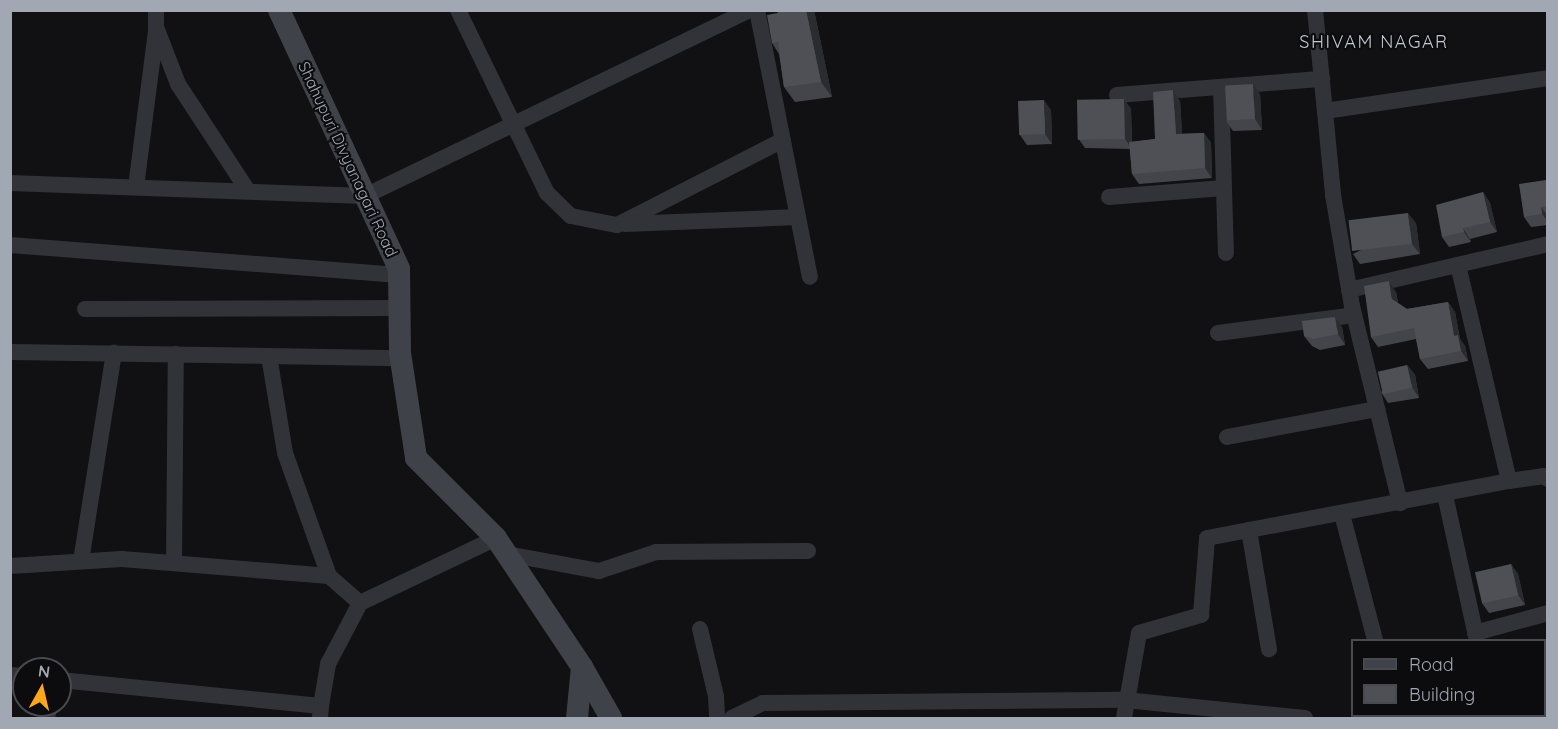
<!DOCTYPE html>
<style>
body{margin:0}
#map{position:relative;width:1558px;height:729px;overflow:hidden;background:#111113;font-family:Quicksand,sans-serif}
div>[style]{position:absolute}
[style*='--x']{left:calc(var(--x)*1px);top:calc(var(--y)*1px);width:calc(var(--w)*1px);rotate:calc(var(--a)*1deg)}
.minor>*{height:16px;margin:-8px;padding:0 8px;transform-origin:8px;border-radius:8px;background:#323338}
.secondary>*{height:22px;margin:-11px;padding:0 11px;transform-origin:11px;border-radius:11px;background:#3f4248}
.wall>*{inset:0;background:#44454b}
.shaded-wall>*{inset:0;background:#2b2c30}
.building>*{inset:0;background:#4e5056;transform-origin:0 0}
span{translate:-50% -50%;white-space:nowrap;text-align:center;line-height:1.15;-webkit-text-stroke:4.5px #0c0c0e;paint-order:stroke}
.street-label{font-size:16px;color:#a1a8b4}
.neighbourhood-label{font-size:18px;color:#c2c7d0;letter-spacing:1.5px}
.frame{position:absolute;inset:0;border:12px solid #a1a8b4;pointer-events:none}
.legend{position:absolute;left:1351px;top:639px;width:195px;height:78px;box-sizing:border-box;background:#0c0c0e;border:2px solid #484a50;margin:0;padding:8px 10px;list-style:none;font-size:18px;color:#a1a8b4}
.legend li{display:flex;align-items:center;gap:12px;height:30px}
.legend b{width:30px;border:2px solid #484a50}
.north{position:absolute;left:12px;top:657px;width:60px;height:60px;box-sizing:border-box;background:#0c0c0e;border:2px solid #484a50;border-radius:50%;rotate:8deg;font-size:16px;font-weight:700;line-height:24px;text-align:center;color:#a1a8b4}
.north::after{content:'';display:block;margin:auto;width:21px;height:27px;background:#ffa71c;clip-path:polygon(50% 0,100% 100%,50% 72%,0 100%)}
</style>
<div id="map">
<div class="minor">
<i style="--x:156;--y:10;--w:17;--a:90"></i>
<i style="--x:156;--y:27;--w:61;--a:68.9"></i>
<i style="--x:178;--y:84;--w:128;--a:56.8"></i>
<i style="--x:458;--y:10;--w:203;--a:64.1"></i>
<i style="--x:547;--y:193;--w:33;--a:44"></i>
<i style="--x:571;--y:216;--w:47;--a:11.1"></i>
<i style="--x:617;--y:225;--w:186;--a:-27.1"></i>
<i style="--x:757;--y:10;--w:272;--a:78.8"></i>
<i style="--x:1315;--y:10;--w:186;--a:84.4"></i>
<i style="--x:1333;--y:195;--w:113;--a:80.3"></i>
<i style="--x:1352;--y:306;--w:203;--a:76.3"></i>
<i style="--x:1221;--y:87;--w:166;--a:88.3"></i>
<i style="--x:1117;--y:95;--w:206;--a:-4.5"></i>
<i style="--x:1325;--y:111;--w:225;--a:-8.4"></i>
<i style="--x:10;--y:183;--w:355;--a:2.1"></i>
<i style="--x:365;--y:196;--w:427;--a:-25.8"></i>
<i style="--x:136;--y:187;--w:158;--a:-82.7"></i>
<i style="--x:1109;--y:197;--w:115;--a:-4.5"></i>
<i style="--x:625;--y:224;--w:173;--a:-2.3"></i>
<i style="--x:10;--y:245;--w:390;--a:4.4"></i>
<i style="--x:1458;--y:265;--w:222;--a:76.7"></i>
<i style="--x:1349;--y:290;--w:204;--a:-13"></i>
<i style="--x:85;--y:309;--w:315;--a:-0.2"></i>
<i style="--x:1218;--y:333;--w:137;--a:-7.5"></i>
<i style="--x:10;--y:352;--w:391;--a:0.9"></i>
<i style="--x:269;--y:356;--w:98;--a:80.6"></i>
<i style="--x:285;--y:453;--w:131;--a:70.3"></i>
<i style="--x:1227;--y:437;--w:153;--a:-10.6"></i>
<i style="--x:1445;--y:495;--w:148;--a:77.6"></i>
<i style="--x:1342;--y:514;--w:130;--a:75.3"></i>
<i style="--x:1249;--y:530;--w:121;--a:80.5"></i>
<i style="--x:507;--y:554;--w:94;--a:10.5"></i>
<i style="--x:599;--y:571;--w:60;--a:-18.4"></i>
<i style="--x:656;--y:552;--w:152;--a:-0.4"></i>
<i style="--x:81;--y:561;--w:211;--a:-81"></i>
<i style="--x:174;--y:563;--w:209;--a:-89.5"></i>
<i style="--x:10;--y:566;--w:112;--a:-3.6"></i>
<i style="--x:122;--y:559;--w:208;--a:4.7"></i>
<i style="--x:329;--y:576;--w:41;--a:41.1"></i>
<i style="--x:700;--y:629;--w:69;--a:76.6"></i>
<i style="--x:716;--y:696;--w:22;--a:87"></i>
<i style="--x:1475;--y:633;--w:76;--a:-15.3"></i>
<i style="--x:10;--y:675;--w:14;--a:4"></i>
<i style="--x:60;--y:680;--w:262;--a:5.7"></i>
<i style="--x:321;--y:706;--w:12;--a:95"></i>
<i style="--x:321;--y:706;--w:43;--a:-80.5"></i>
<i style="--x:328;--y:664;--w:69;--a:-62.3"></i>
<i style="--x:360;--y:603;--w:151;--a:-25.5"></i>
<i style="--x:1493;--y:716;--w:2;--a:63"></i>
<i style="--x:47;--y:718;--w:13;--a:-77"></i>
<i style="--x:732;--y:718;--w:34;--a:-26"></i>
<i style="--x:763;--y:703;--w:362;--a:-0.5"></i>
<i style="--x:1125;--y:700;--w:181;--a:5.7"></i>
<i style="--x:1124;--y:718;--w:86;--a:-80"></i>
<i style="--x:1139;--y:633;--w:65;--a:-16.2"></i>
<i style="--x:1201;--y:615;--w:77;--a:-85.5"></i>
<i style="--x:1207;--y:538;--w:307;--a:-10.7"></i>
<i style="--x:1509;--y:481;--w:34;--a:-8"></i>
<i style="--x:1543;--y:476;--w:6;--a:31"></i>
</div>
<div class="secondary">
<i style="--x:279;--y:10;--w:285;--a:65.1"></i>
<i style="--x:399;--y:269;--w:84;--a:89.3"></i>
<i style="--x:400;--y:353;--w:106;--a:81.3"></i>
<i style="--x:416;--y:458;--w:113;--a:45"></i>
<i style="--x:496;--y:538;--w:155;--a:56.3"></i>
<i style="--x:582;--y:667;--w:51;--a:95.6"></i>
<i style="--x:582;--y:667;--w:59;--a:60.4"></i>
</div>
<div class="wall">
<i style="clip-path:polygon(778px 10px,814px 10px,832px 97px,795px 102px,784px 87px,779px 54px,772px 43px)"></i>
<i style="clip-path:polygon(1260px 94px,1262px 130px,1233px 131px,1226px 121px)"></i>
<i style="clip-path:polygon(1124px 99px,1131px 109px,1132px 142px,1155px 139px,1180px 101px,1182px 134px,1204px 133px,1211px 143px,1212px 178px,1139px 184px,1132px 174px,1130px 149px,1085px 148px,1078px 138px)"></i>
<i style="clip-path:polygon(1051px 110px,1052px 144px,1027px 145px,1020px 135px)"></i>
<i style="clip-path:polygon(1548px 176px,1548px 225px,1531px 227px,1524px 217px,1546px 180px)"></i>
<i style="clip-path:polygon(1483px 192px,1490px 203px,1497px 232px,1470px 239px,1471px 242px,1449px 247px,1442px 237px)"></i>
<i style="clip-path:polygon(1416px 223px,1420px 254px,1360px 264px,1353px 254px)"></i>
<i style="clip-path:polygon(1396px 292px,1398px 303px,1407px 309px,1448px 302px,1455px 312px,1460px 339px,1465px 346px,1468px 361px,1428px 369px,1420px 359px,1416px 339px,1378px 347px,1371px 337px)"></i>
<i style="clip-path:polygon(1342px 327px,1345px 345px,1320px 350px,1312px 346px,1304px 336px)"></i>
<i style="clip-path:polygon(1407px 365px,1415px 375px,1419px 398px,1388px 403px,1381px 392px)"></i>
<i style="clip-path:polygon(1511px 564px,1518px 574px,1525px 605px,1489px 613px,1482px 603px)"></i>
</div>
<div class="shaded-wall">
<i style="clip-path:polygon(806px 10px,814px 10px,832px 97px,821px 82px)"></i>
<i style="clip-path:polygon(1253px 84px,1260px 94px,1262px 130px,1255px 119px)"></i>
<i style="clip-path:polygon(1173px 90px,1180px 101px,1183px 144px,1176px 134px)"></i>
<i style="clip-path:polygon(1124px 99px,1131px 109px,1132px 149px,1125px 139px)"></i>
<i style="clip-path:polygon(1044px 100px,1051px 110px,1052px 144px,1045px 134px)"></i>
<i style="clip-path:polygon(1204px 133px,1211px 143px,1212px 178px,1205px 168px)"></i>
<i style="clip-path:polygon(1483px 192px,1490px 203px,1497px 232px,1490px 222px)"></i>
<i style="clip-path:polygon(1541px 207px,1548px 216px,1548px 222px,1542px 214px)"></i>
<i style="clip-path:polygon(1408px 213px,1416px 223px,1420px 254px,1412px 244px)"></i>
<i style="clip-path:polygon(1463px 228px,1470px 239px,1471px 242px,1464px 232px)"></i>
<i style="clip-path:polygon(1389px 281px,1396px 292px,1399px 309px,1392px 299px)"></i>
<i style="clip-path:polygon(1448px 302px,1455px 312px,1460px 339px,1465px 346px,1468px 361px,1461px 351px,1454px 336px)"></i>
<i style="clip-path:polygon(1335px 317px,1342px 327px,1345px 345px,1338px 334px)"></i>
<i style="clip-path:polygon(1407px 365px,1415px 375px,1419px 398px,1412px 387px)"></i>
<i style="clip-path:polygon(1511px 564px,1518px 574px,1525px 605px,1518px 595px)"></i>
</div>
<div class="building">
<i style="clip-path:polygon(778px 10px,806px 10px,821px 82px,784px 87px,778px 42px,772px 43px,767px 15px,778px 13px)"></i>
<i style="left:1253px;top:84px;width:35px;height:28px;rotate:87deg"></i>
<i style="clip-path:polygon(1173px 90px,1176px 134px,1204px 133px,1205px 168px,1132px 174px,1129px 142px,1155px 139px,1153px 92px)"></i>
<i style="left:1124px;top:99px;width:40px;height:47px;rotate:89deg"></i>
<i style="left:1044px;top:100px;width:34px;height:26px;rotate:88deg"></i>
<i style="clip-path:polygon(1546px 176px,1548px 176px,1548px 206px,1541px 207px,1542px 214px,1524px 217px,1519px 184px,1546px 180px)"></i>
<i style="clip-path:polygon(1483px 192px,1490px 222px,1463px 228px,1464px 232px,1442px 237px,1436px 205px)"></i>
<i style="left:1408px;top:213px;width:31px;height:60px;rotate:83deg"></i>
<i style="clip-path:polygon(1389px 281px,1392px 299px,1407px 309px,1448px 302px,1454px 336px,1458px 335px,1461px 351px,1420px 359px,1414px 328px,1371px 337px,1364px 286px)"></i>
<i style="clip-path:polygon(1335px 317px,1338px 334px,1313px 339px,1304px 336px,1302px 321px)"></i>
<i style="left:1407px;top:365px;width:23px;height:30px;rotate:77deg"></i>
<i style="left:1511px;top:564px;width:32px;height:37px;rotate:77deg"></i>
</div>
<div class="street-label">
<span style="left:348px;top:159px;rotate:65deg">Shahupuri Divyanagari Road</span>
</div>
<div class="neighbourhood-label">
<span style="left:1374px;top:42px">SHIVAM NAGAR</span>
</div>
<div class="frame"></div>
<ul class="legend">
<li><b style="height:8px;background:#3f4248"></b>Road</li>
<li><b style="height:16px;background:#4e5056"></b>Building</li>
</ul>
<div class="north">N</div>
</div>
